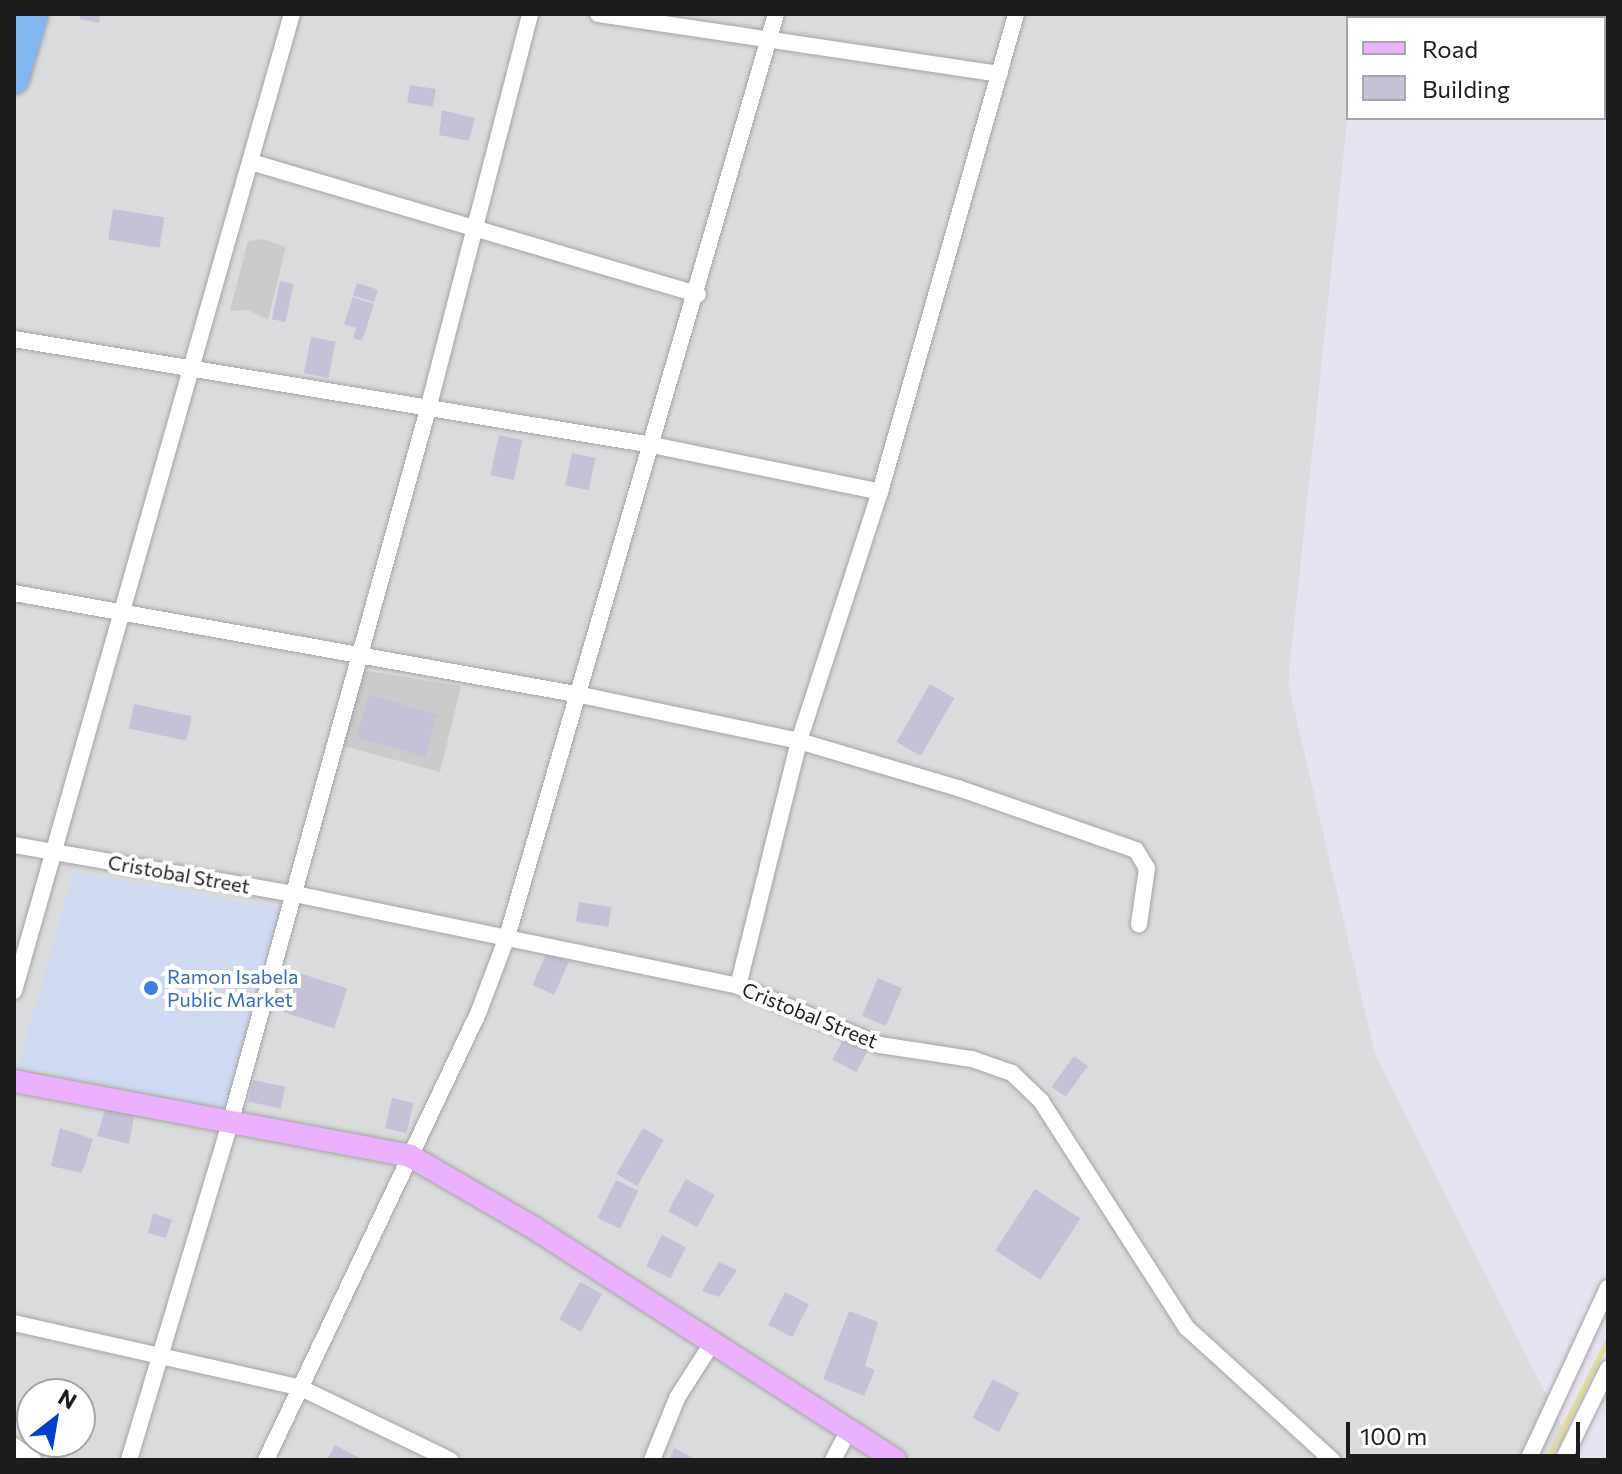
<!DOCTYPE html>
<style>
body{margin:0}
#map{position:relative;width:1622px;height:1474px;overflow:hidden;background:#e7e2f0;font-family:Commissioner,sans-serif}
div>[style]{position:absolute}
[style*='--x']{left:calc(var(--x)*1px);top:calc(var(--y)*1px);width:calc(var(--w)*1px);rotate:calc(var(--a)*1deg)}
.residential>*{inset:0;background:#dadbdc}
.commercial>*{inset:0;background:#cfd9f2}
.religious>*{inset:0;background:#cbcbcb}
.stream>*{height:5px;margin:-2.5px;padding:0 2.5px;transform-origin:2.5px;border-radius:2.5px;background:#e2dc9e}
.building>*{inset:0;background:#c5c2d7;transform-origin:0 0}
.roads{filter:drop-shadow(0 0 2px #a4a4a4) drop-shadow(0 0 2px #a4a4a4)}
.street>*{height:16px;margin:-8px;padding:0 8px;transform-origin:8px;border-radius:8px;background:#fff}
.secondary>*{height:22px;margin:-11px;padding:0 11px;transform-origin:11px;border-radius:11px;background:#ebb1ff}
.highway>*{height:30px;margin:-15px;padding:0 15px;transform-origin:15px;border-radius:15px;background:#82b8ef}
.dots>*{width:22px;height:22px;translate:-50% -50%;box-sizing:border-box;border:4px solid #fff;border-radius:50%}
span{translate:-50% -50%;white-space:nowrap;text-align:center;line-height:1.15;-webkit-text-stroke:8px #fff;paint-order:stroke}
.street-label{font-size:20px;color:#1d1d1d}
.shop-label{font-size:20px;color:#366cbe}
.left{translate:0 -50%;text-align:left}
.frame{position:absolute;inset:0;border:16px solid #1d1d1d;pointer-events:none}
.legend{position:absolute;left:1346px;top:16px;width:260px;height:104px;box-sizing:border-box;background:#fff;border:2px solid #a5a5a5;margin:0;padding:10px 14px;list-style:none;font-size:24px;color:#1d1d1d}
.legend li{display:flex;align-items:center;gap:16px;height:40px}
.legend b{width:40px;border:2px solid #a5a5a5}
.north{position:absolute;left:16px;top:1378px;width:80px;height:80px;box-sizing:border-box;background:#fff;border:2px solid #a5a5a5;border-radius:50%;rotate:31deg;font-size:22px;font-weight:700;line-height:32px;text-align:center;color:#1d1d1d}
.north::after{content:'';display:block;margin:auto;width:28px;height:36px;background:#003fcb;clip-path:polygon(50% 0,100% 100%,50% 72%,0 100%)}
.scale{position:absolute;left:1346px;top:1422px;width:234px;height:36px;box-sizing:border-box;border:4px solid #1d1d1d;border-top:0;padding-left:10px;font-size:24px;line-height:28px;white-space:nowrap;color:#1d1d1d;-webkit-text-stroke:6px #fff;paint-order:stroke}
</style>
<div id="map">
<div class="residential">
<i style="clip-path:polygon(evenodd,14px 14px,1369px 14px,1348px 18px,1348px 111px,1288px 683px,1375px 1054px,1579px 1460px,14px 1460px,14px 14px,32px 1394px,80px 1394px,80px 1442px,32px 1442px,32px 1394px)"></i>
</div>
<div class="commercial">
<i style="clip-path:polygon(74px 872px,282px 909px,230px 1109px,18px 1067px)"></i>
</div>
<div class="religious">
<i style="clip-path:polygon(263px 239px,286px 247px,268px 320px,248px 310px,230px 311px,248px 241px)"></i>
<i style="clip-path:polygon(362px 670px,461px 686px,440px 772px,340px 745px)"></i>
</div>
<div class="stream">
<i style="--x:1547;--y:1460;--w:136;--a:-63.2"></i>
</div>
<div class="building">
<i style="clip-path:polygon(81px 14px,100px 14px,99px 23px,80px 19px)"></i>
<i style="left:410px;top:85px;width:26px;height:18px;rotate:9deg"></i>
<i style="clip-path:polygon(442px 110px,475px 118px,469px 141px,439px 135px)"></i>
<i style="left:113px;top:209px;width:52px;height:31px;rotate:9deg"></i>
<i style="left:280px;top:281px;width:14px;height:39px;rotate:12deg"></i>
<i style="left:357px;top:283px;width:22px;height:13px;rotate:18deg"></i>
<i style="clip-path:polygon(353px 297px,374px 304px,362px 341px,353px 338px,356px 328px,344px 324px)"></i>
<i style="left:311px;top:337px;width:25px;height:37px;rotate:11deg"></i>
<i style="left:499px;top:435px;width:24px;height:41px;rotate:12deg"></i>
<i style="left:572px;top:453px;width:24px;height:33px;rotate:12deg"></i>
<i style="left:930px;top:684px;width:28px;height:67px;rotate:30deg"></i>
<i style="left:369px;top:695px;width:71px;height:44px;rotate:16deg"></i>
<i style="left:134px;top:704px;width:59px;height:25px;rotate:12deg"></i>
<i style="left:579px;top:902px;width:33px;height:20px;rotate:9deg"></i>
<i style="left:547px;top:952px;width:24px;height:36px;rotate:24deg"></i>
<i style="left:293px;top:971px;width:57px;height:42px;rotate:18deg"></i>
<i style="left:878px;top:978px;width:26px;height:41px;rotate:23deg"></i>
<i style="left:846px;top:1034px;width:27px;height:29px;rotate:28deg"></i>
<i style="left:1074px;top:1056px;width:17px;height:38px;rotate:36deg"></i>
<i style="left:253px;top:1080px;width:33px;height:22px;rotate:12deg"></i>
<i style="left:392px;top:1098px;width:22px;height:31px;rotate:13deg"></i>
<i style="clip-path:polygon(106px 1107px,135px 1112px,129px 1144px,97px 1136px)"></i>
<i style="clip-path:polygon(60px 1128px,93px 1139px,82px 1173px,51px 1166px)"></i>
<i style="left:643px;top:1128px;width:24px;height:53px;rotate:30deg"></i>
<i style="left:686px;top:1179px;width:33px;height:37px;rotate:29deg"></i>
<i style="left:616px;top:1180px;width:25px;height:42px;rotate:26deg"></i>
<i style="left:1035px;top:1189px;width:54px;height:73px;rotate:33deg"></i>
<i style="clip-path:polygon(153px 1213px,172px 1220px,166px 1238px,148px 1233px)"></i>
<i style="left:662px;top:1235px;width:27px;height:35px;rotate:27deg"></i>
<i style="clip-path:polygon(719px 1262px,737px 1270px,719px 1297px,702px 1291px)"></i>
<i style="left:580px;top:1282px;width:25px;height:43px;rotate:29deg"></i>
<i style="left:785px;top:1292px;width:27px;height:37px;rotate:27deg"></i>
<i style="clip-path:polygon(849px 1311px,878px 1322px,865px 1366px,875px 1370px,864px 1396px,823px 1379px)"></i>
<i style="left:993px;top:1379px;width:30px;height:44px;rotate:28deg"></i>
<i style="clip-path:polygon(335px 1445px,364px 1460px,327px 1460px)"></i>
<i style="clip-path:polygon(674px 1448px,697px 1460px,669px 1460px)"></i>
</div>
<div class="roads">
<div class="street">
<i style="--x:598;--y:14;--w:406;--a:8.5"></i>
<i style="--x:251;--y:162;--w:466;--a:16.5"></i>
<i style="--x:14;--y:339;--w:647;--a:9.43"></i>
<i style="--x:652;--y:445;--w:233;--a:11.6"></i>
<i style="--x:14;--y:593;--w:576;--a:10.2"></i>
<i style="--x:581;--y:695;--w:223;--a:11.9"></i>
<i style="--x:799;--y:741;--w:166;--a:16.5"></i>
<i style="--x:958;--y:788;--w:188;--a:19.2"></i>
<i style="--x:1136;--y:850;--w:21;--a:59"></i>
<i style="--x:1147;--y:868;--w:57;--a:98.1"></i>
<i style="--x:14;--y:845;--w:280;--a:9.9"></i>
<i style="--x:290;--y:893;--w:458;--a:11.7"></i>
<i style="--x:738;--y:986;--w:154;--a:22.6"></i>
<i style="--x:880;--y:1045;--w:93;--a:8.7"></i>
<i style="--x:972;--y:1059;--w:42;--a:19.3"></i>
<i style="--x:1012;--y:1073;--w:40;--a:44"></i>
<i style="--x:1041;--y:1101;--w:270;--a:57.3"></i>
<i style="--x:1187;--y:1328;--w:196;--a:42.3"></i>
<i style="--x:738;--y:986;--w:252;--a:-76"></i>
<i style="--x:799;--y:741;--w:262;--a:-72"></i>
<i style="--x:880;--y:492;--w:497;--a:-74.1"></i>
<i style="--x:14;--y:991;--w:1016;--a:-74.12"></i>
<i style="--x:14;--y:1323;--w:292;--a:12.7"></i>
<i style="--x:299;--y:1387;--w:168;--a:25.8"></i>
<i style="--x:14;--y:1446;--w:24;--a:36"></i>
<i style="--x:129;--y:1460;--w:355;--a:-73.3"></i>
<i style="--x:231;--y:1120;--w:738;--a:-74.51"></i>
<i style="--x:428;--y:409;--w:408;--a:-75.5"></i>
<i style="--x:266;--y:1460;--w:497;--a:-64.6"></i>
<i style="--x:479;--y:1011;--w:79;--a:-69.3"></i>
<i style="--x:507;--y:937;--w:961;--a:-73.75"></i>
<i style="--x:652;--y:1460;--w:67;--a:-68"></i>
<i style="--x:677;--y:1398;--w:65;--a:-57.5"></i>
<i style="--x:833;--y:1460;--w:32;--a:-62"></i>
<i style="--x:1528;--y:1460;--w:190;--a:-65.1"></i>
<i style="--x:1563;--y:1460;--w:102;--a:-63.7"></i>
</div>
<div class="secondary">
<i style="--x:14;--y:1081;--w:403;--a:10.7"></i>
<i style="--x:410;--y:1156;--w:143;--a:30.1"></i>
<i style="--x:534;--y:1228;--w:429;--a:32.7"></i>
</div>
<div class="highway">
<i style="--x:14;--y:79;--w:68;--a:-73.7"></i>
</div>
</div>
<div class="dots">
<i style="left:151px;top:988px;background:#3f7fe0"></i>
</div>
<div class="street-label">
<span style="left:179px;top:874px;rotate:10deg">Cristobal Street</span>
<span style="left:810px;top:1015px;rotate:22deg">Cristobal Street</span>
</div>
<div class="shop-label">
<span class="left" style="left:167px;top:988px">Ramon Isabela<br>Public Market</span>
</div>
<div class="frame"></div>
<ul class="legend">
<li><b style="height:10px;background:#ebb1ff"></b>Road</li>
<li><b style="height:22px;background:#c5c2d7"></b>Building</li>
</ul>
<div class="north">N</div>
<div class="scale">100 m</div>
</div>
